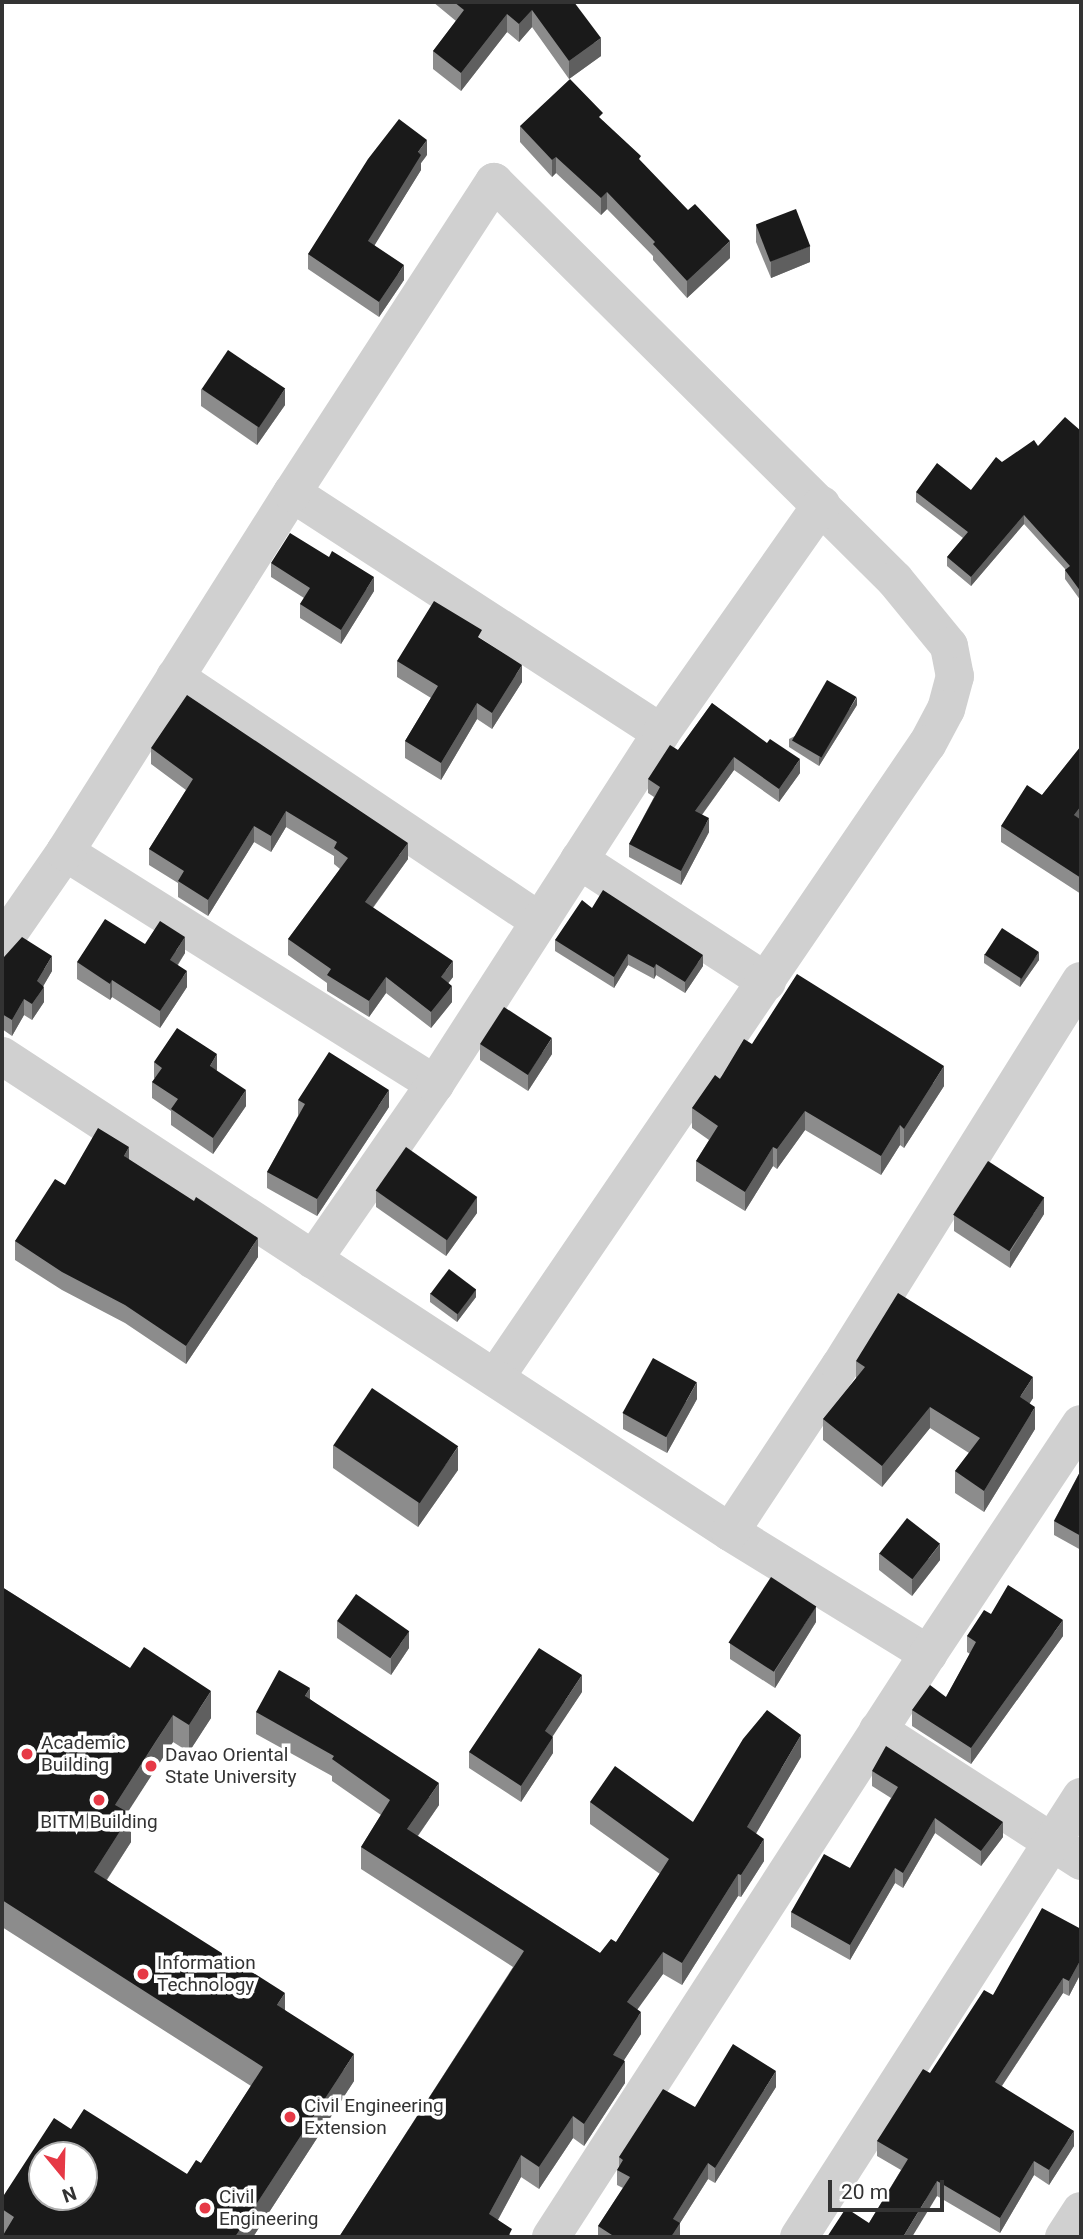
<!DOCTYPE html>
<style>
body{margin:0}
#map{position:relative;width:1083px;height:2239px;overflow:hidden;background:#fff;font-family:Roboto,sans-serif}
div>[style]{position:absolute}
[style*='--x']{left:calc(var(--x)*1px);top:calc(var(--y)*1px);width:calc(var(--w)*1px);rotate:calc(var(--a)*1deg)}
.street>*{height:38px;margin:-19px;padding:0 19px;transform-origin:19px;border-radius:19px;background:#d0d0d0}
.wall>*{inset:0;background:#8c8c8c}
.shaded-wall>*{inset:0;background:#5f5f5f}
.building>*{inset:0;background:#1a1a1a;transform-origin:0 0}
.dots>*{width:19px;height:19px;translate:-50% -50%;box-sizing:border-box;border:4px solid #fff;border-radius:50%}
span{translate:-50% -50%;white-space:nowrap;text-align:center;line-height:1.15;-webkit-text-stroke:7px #fff;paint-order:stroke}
.poi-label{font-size:19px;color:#333}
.left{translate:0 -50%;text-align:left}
.frame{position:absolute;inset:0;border:4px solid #333;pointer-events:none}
.north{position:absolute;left:28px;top:2141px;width:70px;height:70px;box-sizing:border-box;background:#fff;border:2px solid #adadad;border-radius:50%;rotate:161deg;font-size:19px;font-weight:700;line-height:28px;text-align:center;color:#333}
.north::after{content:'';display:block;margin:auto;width:24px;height:32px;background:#e63946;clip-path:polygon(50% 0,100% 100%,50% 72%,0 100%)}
.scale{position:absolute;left:828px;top:2180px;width:116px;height:32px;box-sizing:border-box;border:4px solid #333;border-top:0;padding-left:9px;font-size:21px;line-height:24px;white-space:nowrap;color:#333;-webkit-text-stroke:5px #fff;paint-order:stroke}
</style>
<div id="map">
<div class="street">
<i style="--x:292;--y:493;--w:440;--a:33"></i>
<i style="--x:175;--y:677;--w:439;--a:33.8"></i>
<i style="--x:65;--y:852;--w:437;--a:32.1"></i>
<i style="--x:579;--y:860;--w:224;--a:33"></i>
<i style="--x:2;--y:943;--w:111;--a:-55.3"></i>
<i style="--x:65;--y:852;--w:425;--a:-57.7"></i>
<i style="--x:292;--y:493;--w:371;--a:-57"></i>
<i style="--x:494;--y:182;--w:565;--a:44.78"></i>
<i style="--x:895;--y:580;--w:85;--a:50.7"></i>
<i style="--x:949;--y:646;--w:31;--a:79"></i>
<i style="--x:955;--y:676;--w:34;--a:105"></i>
<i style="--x:946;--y:709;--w:40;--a:118"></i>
<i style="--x:927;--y:744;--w:767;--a:124.27"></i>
<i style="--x:2;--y:1056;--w:870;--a:33.18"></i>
<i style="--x:730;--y:1532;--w:233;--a:31.6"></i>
<i style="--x:313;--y:1260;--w:214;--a:-55.3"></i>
<i style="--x:435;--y:1084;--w:417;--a:-57.2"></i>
<i style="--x:661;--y:733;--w:279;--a:-54.9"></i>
<i style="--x:730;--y:1532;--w:199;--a:-56.5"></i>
<i style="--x:840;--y:1366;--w:454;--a:-58"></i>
<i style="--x:878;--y:1730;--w:242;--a:32.8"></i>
<i style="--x:551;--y:2237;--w:694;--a:-57.11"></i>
<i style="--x:928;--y:1654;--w:276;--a:-56.4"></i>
<i style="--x:799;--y:2237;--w:523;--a:-57.34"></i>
<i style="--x:1064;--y:2237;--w:31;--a:-57"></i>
</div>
<div class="wall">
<i style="clip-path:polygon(433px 2px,574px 2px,601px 56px,569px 79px,532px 27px,519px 42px,507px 32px,461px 91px,433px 69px,433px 51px,456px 21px)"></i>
<i style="clip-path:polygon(603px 121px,730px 258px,687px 298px,653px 260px,653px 256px,607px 209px,601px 215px,556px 173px,552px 177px,520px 142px,520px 126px)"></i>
<i style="clip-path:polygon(427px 155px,421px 163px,421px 170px,374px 245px,404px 280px,379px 317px,308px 269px,308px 254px)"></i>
<i style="clip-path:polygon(756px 225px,810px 262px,771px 278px,756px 242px)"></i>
<i style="clip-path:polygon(201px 389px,285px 405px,257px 445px,201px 406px)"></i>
<i style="clip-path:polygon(1081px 431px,1081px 601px,1065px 579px,1065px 569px,1024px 524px,971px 586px,947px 566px,947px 557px,963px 538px,916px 502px,916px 492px,971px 490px,1002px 462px,1038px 446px)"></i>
<i style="clip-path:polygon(271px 563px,374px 591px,341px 644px,300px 618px,300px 604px,304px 598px,271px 577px)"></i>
<i style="clip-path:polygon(482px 640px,522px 682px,492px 729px,477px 719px,441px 780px,405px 758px,405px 741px,431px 698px,397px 677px,397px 661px)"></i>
<i style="clip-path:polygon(712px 703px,800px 773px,779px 802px,734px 770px,702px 815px,709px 832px,681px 885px,629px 857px,629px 844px,654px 797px,648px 793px,648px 779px,678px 750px)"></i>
<i style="clip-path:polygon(857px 705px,819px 766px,789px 747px,789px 739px)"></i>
<i style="clip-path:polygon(1081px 746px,1081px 894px,1001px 842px,1001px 826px,1042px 795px)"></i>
<i style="clip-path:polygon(151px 748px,408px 859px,373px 908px,453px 977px,448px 983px,452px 1002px,431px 1028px,386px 993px,369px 1017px,327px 991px,327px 983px,288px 955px,288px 939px,340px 869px,334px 864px,334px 856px,286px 827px,271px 852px,254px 842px,208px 916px,178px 897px,178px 883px,149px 865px,149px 849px,186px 790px,151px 764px)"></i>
<i style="clip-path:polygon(592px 908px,703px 966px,685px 993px,656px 975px,654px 979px,628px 965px,614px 988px,555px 951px,555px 940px)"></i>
<i style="clip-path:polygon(145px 944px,185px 953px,178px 965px,187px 987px,160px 1028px,112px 997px,110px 1000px,77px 979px,77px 962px)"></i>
<i style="clip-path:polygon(984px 954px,1039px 960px,1020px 987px,984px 963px)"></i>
<i style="clip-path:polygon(2px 955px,4px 957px,52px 971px,43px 986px,44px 1002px,32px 1020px,24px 1015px,12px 1036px,2px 1029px)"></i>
<i style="clip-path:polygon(480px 1044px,552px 1054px,528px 1091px,480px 1060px)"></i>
<i style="clip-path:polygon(752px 1044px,944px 1086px,904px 1148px,900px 1145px,881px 1175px,805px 1130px,777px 1169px,773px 1166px,745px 1211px,696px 1181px,696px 1161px,709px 1140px,692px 1128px,692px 1108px)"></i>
<i style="clip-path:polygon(154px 1062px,217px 1071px,246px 1106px,213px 1154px,171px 1125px,171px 1111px,152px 1098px,152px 1082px,155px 1079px,154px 1078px)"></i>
<i style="clip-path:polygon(298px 1100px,389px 1107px,317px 1216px,267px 1188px,267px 1172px,298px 1116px)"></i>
<i style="clip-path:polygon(129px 1160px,258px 1257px,186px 1364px,125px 1323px,62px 1290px,15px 1260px,15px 1241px,65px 1185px)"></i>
<i style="clip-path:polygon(376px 1191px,477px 1213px,446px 1256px,376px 1207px)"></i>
<i style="clip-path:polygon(1044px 1214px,1010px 1268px,954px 1231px,954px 1215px)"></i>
<i style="clip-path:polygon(430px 1293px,476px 1297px,457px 1322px,430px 1302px)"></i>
<i style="clip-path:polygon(856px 1361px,1033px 1398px,1029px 1404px,1035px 1429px,984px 1512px,955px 1493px,955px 1471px,969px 1453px,930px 1428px,882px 1487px,823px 1440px,823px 1419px,856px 1379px)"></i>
<i style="clip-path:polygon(697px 1399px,667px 1453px,623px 1429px,623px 1413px)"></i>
<i style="clip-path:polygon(333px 1445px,458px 1470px,418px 1527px,333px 1468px)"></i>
<i style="clip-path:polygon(1081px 1470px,1081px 1550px,1054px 1535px,1054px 1521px)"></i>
<i style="clip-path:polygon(879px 1553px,940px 1560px,912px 1596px,879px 1570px)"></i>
<i style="clip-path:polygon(2px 1587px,130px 1668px,211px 1718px,189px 1752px,173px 1742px,156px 1768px,127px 1812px,131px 1842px,107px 1880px,285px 2010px,354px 2081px,253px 2237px,2px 2237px,2px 2198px,71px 2129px,187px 2174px,201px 2163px,251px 2086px,2px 1927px)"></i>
<i style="clip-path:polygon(991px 1614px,1063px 1636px,971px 1764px,912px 1726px,912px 1710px,946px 1697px,970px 1654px,967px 1652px,967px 1636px)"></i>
<i style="clip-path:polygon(337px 1621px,409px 1648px,391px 1675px,337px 1638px)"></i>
<i style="clip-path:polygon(816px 1622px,775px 1688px,730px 1659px,730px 1643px)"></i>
<i style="clip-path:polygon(582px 1692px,552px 1736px,553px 1753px,521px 1802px,469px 1768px,469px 1752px)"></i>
<i style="clip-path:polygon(310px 1699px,439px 1805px,418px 1836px,600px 1953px,616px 1942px,660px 1874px,590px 1824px,590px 1802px,693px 1822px,801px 1757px,756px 1833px,764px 1861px,741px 1897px,738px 1896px,682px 1985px,663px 1974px,637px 2009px,641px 2034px,624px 2060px,625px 2083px,584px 2146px,573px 2138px,539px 2189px,521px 2177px,498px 2220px,512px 2237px,339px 2237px,513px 1967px,361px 1869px,361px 1847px,381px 1815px,332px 1781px,332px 1776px,256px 1734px,256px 1712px)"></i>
<i style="clip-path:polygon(872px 1771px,1003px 1837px,981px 1866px,935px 1833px,903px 1888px,895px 1883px,850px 1960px,791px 1927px,791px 1912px,850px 1868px,891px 1798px,872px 1786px)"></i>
<i style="clip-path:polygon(1081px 1929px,1081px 1973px,1069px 1996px,1063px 1993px,1002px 2086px,1074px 2146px,1049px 2185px,1034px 2175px,1000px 2233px,937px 2196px,869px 2223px,901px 2170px,877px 2156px,877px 2141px,993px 1995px)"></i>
<i style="clip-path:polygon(776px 2087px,715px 2183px,708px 2179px,680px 2223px,680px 2237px,598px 2237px,598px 2226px,623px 2188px,617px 2185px,617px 2170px,619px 2167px,619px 2157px,695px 2107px)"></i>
</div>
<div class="shaded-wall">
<i style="clip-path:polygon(532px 10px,532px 27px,519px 42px,519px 24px)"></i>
<i style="clip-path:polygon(507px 14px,507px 32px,461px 91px,461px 73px)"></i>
<i style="clip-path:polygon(601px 38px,601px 56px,569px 79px,569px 61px)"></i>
<i style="clip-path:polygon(427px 140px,427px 155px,421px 163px,421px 170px,368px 256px,368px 241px,418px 152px)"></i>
<i style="clip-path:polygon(556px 157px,556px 173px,552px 177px,552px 160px)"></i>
<i style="clip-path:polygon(607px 192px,607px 209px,601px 215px,601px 198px)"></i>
<i style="clip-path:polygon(730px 241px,730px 258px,687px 298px,687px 281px)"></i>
<i style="clip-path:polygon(810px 246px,810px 262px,771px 278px,771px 261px)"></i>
<i style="clip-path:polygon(404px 265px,404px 280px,379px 317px,379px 302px)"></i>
<i style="clip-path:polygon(285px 389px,285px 405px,257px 445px,257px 428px)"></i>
<i style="clip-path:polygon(1024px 515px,1024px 524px,971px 586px,971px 577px)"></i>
<i style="clip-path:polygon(374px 577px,374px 591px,341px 644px,341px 630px)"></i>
<i style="clip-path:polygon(522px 665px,522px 682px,492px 729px,492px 713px)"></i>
<i style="clip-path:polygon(857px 697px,857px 705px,819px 766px,819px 758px)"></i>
<i style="clip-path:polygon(477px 703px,477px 719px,441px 780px,441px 763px)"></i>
<i style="clip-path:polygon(734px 757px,734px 770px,695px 824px,695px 811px)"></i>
<i style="clip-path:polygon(800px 759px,800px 773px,779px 802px,779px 789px)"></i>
<i style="clip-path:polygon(1081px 806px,1081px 822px,1074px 815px)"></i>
<i style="clip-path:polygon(286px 811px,286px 827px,271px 852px,271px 836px)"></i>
<i style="clip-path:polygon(709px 818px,709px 832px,681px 885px,681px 871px)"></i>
<i style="clip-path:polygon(254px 826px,254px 842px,208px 916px,208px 900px)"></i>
<i style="clip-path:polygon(408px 843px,408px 859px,365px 918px,365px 902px)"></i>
<i style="clip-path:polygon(185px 937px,185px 953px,170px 976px,170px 960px)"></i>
<i style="clip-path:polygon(1039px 952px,1039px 960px,1020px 987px,1020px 978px)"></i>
<i style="clip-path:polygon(628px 954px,628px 965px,614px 988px,614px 977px)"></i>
<i style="clip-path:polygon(703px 955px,703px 966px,685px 993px,685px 982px)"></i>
<i style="clip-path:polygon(52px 956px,52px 971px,37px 997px,37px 981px)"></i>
<i style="clip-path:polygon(453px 961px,453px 977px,441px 993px,441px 977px)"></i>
<i style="clip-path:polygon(656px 964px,656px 975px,654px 979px,654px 968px)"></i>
<i style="clip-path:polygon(187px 971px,187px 987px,160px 1028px,160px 1011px)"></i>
<i style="clip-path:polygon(386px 977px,386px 993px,369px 1017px,369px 1001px)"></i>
<i style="clip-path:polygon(112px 980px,112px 997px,110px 1000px,110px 984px)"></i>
<i style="clip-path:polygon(452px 986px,452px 1002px,431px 1028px,431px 1012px)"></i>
<i style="clip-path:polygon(44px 987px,44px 1002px,32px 1020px,32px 1004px)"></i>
<i style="clip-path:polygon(24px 999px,24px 1015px,12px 1036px,12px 1020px)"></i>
<i style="clip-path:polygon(552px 1038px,552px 1054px,528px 1091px,528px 1074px)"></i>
<i style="clip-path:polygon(217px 1054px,217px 1070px,210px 1082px,210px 1066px)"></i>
<i style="clip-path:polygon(944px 1066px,944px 1086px,904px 1148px,904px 1129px)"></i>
<i style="clip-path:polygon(246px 1090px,246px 1106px,213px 1154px,213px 1138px)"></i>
<i style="clip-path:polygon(389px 1090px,389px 1107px,317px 1216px,317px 1199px)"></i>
<i style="clip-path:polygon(805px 1111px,805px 1130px,777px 1169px,777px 1149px)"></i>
<i style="clip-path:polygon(900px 1125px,900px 1145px,881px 1175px,881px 1156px)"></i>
<i style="clip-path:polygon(129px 1147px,129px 1165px,124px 1156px)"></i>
<i style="clip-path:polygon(773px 1147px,773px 1166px,745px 1211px,745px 1192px)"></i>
<i style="clip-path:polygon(477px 1197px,477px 1213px,446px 1256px,446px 1240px)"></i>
<i style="clip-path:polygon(1044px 1197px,1044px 1214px,1010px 1268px,1010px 1252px)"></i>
<i style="clip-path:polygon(258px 1238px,258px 1257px,186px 1364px,186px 1346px)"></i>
<i style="clip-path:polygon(476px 1289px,476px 1297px,457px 1322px,457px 1313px)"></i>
<i style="clip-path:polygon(1033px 1377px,1033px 1398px,1020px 1419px,1020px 1397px)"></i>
<i style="clip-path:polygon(697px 1382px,697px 1399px,667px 1453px,667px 1436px)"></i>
<i style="clip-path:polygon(930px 1407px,930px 1428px,882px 1487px,882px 1466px)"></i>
<i style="clip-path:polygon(1035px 1407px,1035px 1429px,984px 1512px,984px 1491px)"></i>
<i style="clip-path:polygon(458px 1447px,458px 1470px,418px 1527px,418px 1503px)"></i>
<i style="clip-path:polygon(940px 1544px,940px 1560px,912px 1596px,912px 1580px)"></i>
<i style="clip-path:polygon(816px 1606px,816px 1622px,775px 1688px,775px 1671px)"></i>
<i style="clip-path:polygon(1063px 1620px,1063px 1636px,971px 1764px,971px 1748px)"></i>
<i style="clip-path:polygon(409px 1631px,409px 1648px,391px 1675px,391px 1658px)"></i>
<i style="clip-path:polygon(582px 1675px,582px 1692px,545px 1748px,545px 1731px)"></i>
<i style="clip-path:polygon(310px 1688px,310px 1710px,305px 1696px)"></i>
<i style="clip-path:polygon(211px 1691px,211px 1718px,189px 1752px,189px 1725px)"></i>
<i style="clip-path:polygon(173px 1715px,173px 1742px,115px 1832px,115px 1805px)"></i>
<i style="clip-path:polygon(801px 1735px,801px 1757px,747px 1849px,747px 1827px)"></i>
<i style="clip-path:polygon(553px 1737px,553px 1753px,521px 1802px,521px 1786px)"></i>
<i style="clip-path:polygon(439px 1783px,439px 1805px,407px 1851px,407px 1829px)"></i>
<i style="clip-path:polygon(131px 1814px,131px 1842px,94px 1899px,94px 1872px)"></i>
<i style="clip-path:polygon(935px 1818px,935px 1833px,903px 1888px,903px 1873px)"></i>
<i style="clip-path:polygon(1003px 1822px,1003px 1837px,981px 1866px,981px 1851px)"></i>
<i style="clip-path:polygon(764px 1839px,764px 1861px,741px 1897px,741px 1875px)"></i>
<i style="clip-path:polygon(895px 1868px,895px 1883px,850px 1960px,850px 1945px)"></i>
<i style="clip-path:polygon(738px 1874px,738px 1896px,682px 1985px,682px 1963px)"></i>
<i style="clip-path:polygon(663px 1952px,663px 1974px,627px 2024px,627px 2002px)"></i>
<i style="clip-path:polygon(1081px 1959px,1081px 1973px,1069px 1996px,1069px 1981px)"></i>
<i style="clip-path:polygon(1063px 1978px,1063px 1993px,995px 2096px,995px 2082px)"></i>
<i style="clip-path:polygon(285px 1993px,285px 2021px,277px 2005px)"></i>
<i style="clip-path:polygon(641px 2012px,641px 2034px,613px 2077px,613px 2055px)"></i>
<i style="clip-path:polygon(354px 2054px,354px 2081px,253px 2237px,235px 2237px)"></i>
<i style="clip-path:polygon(625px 2061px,625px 2083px,584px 2146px,584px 2124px)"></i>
<i style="clip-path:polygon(776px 2071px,776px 2087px,715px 2183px,715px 2168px)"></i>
<i style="clip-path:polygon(573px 2116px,573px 2138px,539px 2189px,539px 2167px)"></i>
<i style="clip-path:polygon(1074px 2131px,1074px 2146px,1049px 2185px,1049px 2170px)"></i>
<i style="clip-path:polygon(521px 2155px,521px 2177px,489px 2236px,489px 2214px)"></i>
<i style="clip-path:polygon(1034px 2161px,1034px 2175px,1000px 2233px,1000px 2218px)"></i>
<i style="clip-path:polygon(708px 2163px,708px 2179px,673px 2234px,673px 2219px)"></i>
<i style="clip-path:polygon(937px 2181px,937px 2196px,912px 2237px,903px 2237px)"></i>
<i style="clip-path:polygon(680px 2223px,680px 2237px,671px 2237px)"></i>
</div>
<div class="building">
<i style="clip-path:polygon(454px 2px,574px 2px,601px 38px,569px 61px,532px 10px,519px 24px,507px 14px,461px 73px,433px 51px,464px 10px)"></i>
<i style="clip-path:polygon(570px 79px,603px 113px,599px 117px,641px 156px,639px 159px,688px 210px,695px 204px,730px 241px,687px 281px,653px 244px,655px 242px,607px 192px,601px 198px,556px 157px,552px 160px,520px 126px)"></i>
<i style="clip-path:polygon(399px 119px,427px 140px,418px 152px,421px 155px,368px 241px,404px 265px,379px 302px,308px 254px,368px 159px)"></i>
<i style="left:796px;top:209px;width:40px;height:43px;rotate:69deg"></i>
<i style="left:228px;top:350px;width:69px;height:47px;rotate:34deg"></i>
<i style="clip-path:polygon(1065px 417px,1081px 431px,1081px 592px,1065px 570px,1070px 566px,1024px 515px,971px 577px,947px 557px,968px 532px,916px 492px,937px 463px,971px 490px,996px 457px,1002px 462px,1034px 440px,1038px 446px)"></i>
<i style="clip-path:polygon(290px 533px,329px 557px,332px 551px,374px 577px,341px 630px,300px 604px,310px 588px,271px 563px)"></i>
<i style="clip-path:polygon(434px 601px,482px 630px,478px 637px,522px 665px,492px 713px,477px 703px,441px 763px,405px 741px,438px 686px,397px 661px)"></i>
<i style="left:827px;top:680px;width:34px;height:70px;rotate:30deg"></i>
<i style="clip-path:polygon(187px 695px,408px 843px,365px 902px,453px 961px,441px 977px,452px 986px,431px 1012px,386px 977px,369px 1001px,327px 975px,331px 969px,288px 939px,348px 858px,334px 848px,337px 842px,286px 811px,271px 836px,254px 826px,208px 900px,178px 881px,184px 871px,149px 849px,193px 779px,151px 748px)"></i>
<i style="clip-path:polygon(712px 703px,767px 743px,770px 739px,800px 759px,779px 789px,734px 757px,695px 811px,709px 818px,681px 871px,629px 844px,660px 787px,648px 779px,670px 745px,678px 750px)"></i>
<i style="clip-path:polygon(1081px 746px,1081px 806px,1074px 815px,1081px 820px,1081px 878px,1001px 826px,1027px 785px,1042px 795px)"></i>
<i style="clip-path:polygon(603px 890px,703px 955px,685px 982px,656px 964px,654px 968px,628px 954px,614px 977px,555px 940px,582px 900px,592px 908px)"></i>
<i style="clip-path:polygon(105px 919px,145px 944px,160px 921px,185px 937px,170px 960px,187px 971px,160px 1011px,112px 980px,110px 984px,77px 962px)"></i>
<i style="left:1002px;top:928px;width:44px;height:32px;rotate:33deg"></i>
<i style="clip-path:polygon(22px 937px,52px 956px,37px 981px,44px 987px,32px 1004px,24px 999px,12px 1020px,2px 1014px,2px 955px,4px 957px)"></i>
<i style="clip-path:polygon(797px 974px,944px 1066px,904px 1129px,900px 1125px,881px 1156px,805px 1111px,777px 1149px,773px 1147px,745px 1192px,696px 1161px,718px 1126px,692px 1108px,715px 1075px,720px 1079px,744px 1039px,752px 1044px)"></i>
<i style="left:504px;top:1007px;width:57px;height:44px;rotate:33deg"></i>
<i style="clip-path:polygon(177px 1028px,217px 1054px,210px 1066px,246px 1090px,213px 1138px,171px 1109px,178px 1099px,152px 1082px,162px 1068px,154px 1062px)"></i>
<i style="clip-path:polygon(329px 1052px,389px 1090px,317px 1199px,267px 1172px,305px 1104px,298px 1100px)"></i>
<i style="clip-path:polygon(98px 1128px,129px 1147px,124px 1156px,194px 1201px,196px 1197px,258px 1238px,186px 1346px,125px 1305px,62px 1272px,15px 1241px,55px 1179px,65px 1185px)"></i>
<i style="left:406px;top:1147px;width:87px;height:53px;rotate:35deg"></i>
<i style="left:988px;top:1161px;width:67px;height:64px;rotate:33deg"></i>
<i style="left:449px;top:1269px;width:34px;height:31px;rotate:37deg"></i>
<i style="clip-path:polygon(898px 1293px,1033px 1377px,1020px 1397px,1035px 1407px,984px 1491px,955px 1471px,980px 1438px,930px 1407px,882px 1466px,823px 1419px,865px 1367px,856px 1361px)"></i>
<i style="left:653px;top:1358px;width:50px;height:63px;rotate:29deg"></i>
<i style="left:372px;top:1388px;width:104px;height:69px;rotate:34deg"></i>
<i style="clip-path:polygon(1081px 1470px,1081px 1536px,1054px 1521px)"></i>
<i style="left:907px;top:1518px;width:42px;height:45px;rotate:38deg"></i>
<i style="left:771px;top:1577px;width:54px;height:78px;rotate:33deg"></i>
<i style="clip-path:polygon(1008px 1585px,1063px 1620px,971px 1748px,912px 1710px,930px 1685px,946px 1697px,976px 1642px,967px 1636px,984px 1610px,991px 1614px)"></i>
<i style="clip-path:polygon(evenodd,2px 1587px,130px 1668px,144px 1647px,211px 1691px,189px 1725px,173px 1715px,156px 1741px,115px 1805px,131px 1814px,94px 1872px,285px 1993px,277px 2005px,354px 2054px,235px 2237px,2px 2237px,14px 2217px,2px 2209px,2px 2198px,54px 2118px,71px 2129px,84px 2109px,187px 2174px,196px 2160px,201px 2163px,263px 2067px,2px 1900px,2px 1587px,42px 2155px,84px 2155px,84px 2197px,42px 2197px,42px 2155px)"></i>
<i style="left:356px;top:1594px;width:65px;height:33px;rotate:35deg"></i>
<i style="clip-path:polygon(539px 1648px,582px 1675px,545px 1731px,553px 1737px,521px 1786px,469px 1752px)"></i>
<i style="clip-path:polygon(279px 1670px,310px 1688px,305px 1696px,439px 1783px,407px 1829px,600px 1953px,611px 1939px,616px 1942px,669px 1859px,590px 1802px,615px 1766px,693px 1822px,743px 1739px,767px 1710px,801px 1735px,747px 1827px,764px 1839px,741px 1875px,738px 1874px,682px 1963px,663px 1952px,627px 2002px,641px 2012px,613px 2055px,625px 2061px,584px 2124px,573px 2116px,539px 2167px,521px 2155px,489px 2214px,512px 2229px,508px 2237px,339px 2237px,524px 1951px,361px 1847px,390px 1800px,332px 1759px,334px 1756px,256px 1712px)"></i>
<i style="clip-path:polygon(886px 1746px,1003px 1822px,981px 1851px,935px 1818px,903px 1873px,895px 1868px,850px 1945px,791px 1912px,824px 1854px,850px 1868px,898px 1787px,872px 1771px)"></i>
<i style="clip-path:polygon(1042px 1908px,1081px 1929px,1081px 1959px,1069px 1981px,1063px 1978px,995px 2082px,1074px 2131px,1049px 2170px,1034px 2161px,1000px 2218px,937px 2181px,903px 2237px,827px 2237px,846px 2208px,869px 2223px,908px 2159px,877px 2141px,923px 2069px,930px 2073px,984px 1990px,993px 1995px)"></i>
<i style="clip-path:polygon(733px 2044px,776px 2071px,715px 2168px,708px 2163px,673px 2219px,680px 2223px,671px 2237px,615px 2237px,598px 2226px,630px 2177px,617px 2170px,623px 2160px,619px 2157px,663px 2089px,695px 2107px)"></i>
</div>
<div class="dots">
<i style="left:27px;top:1754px;background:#e63946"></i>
<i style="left:151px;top:1766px;background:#e63946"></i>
<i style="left:99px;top:1800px;background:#e63946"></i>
<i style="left:143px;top:1974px;background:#e63946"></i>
<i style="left:290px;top:2117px;background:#e63946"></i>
<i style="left:205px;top:2208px;background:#e63946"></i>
</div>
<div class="poi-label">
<span class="left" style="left:41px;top:1754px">Academic<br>Building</span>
<span class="left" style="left:165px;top:1766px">Davao Oriental<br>State University</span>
<span style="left:99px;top:1822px">BITM Building</span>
<span class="left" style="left:157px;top:1974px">Information<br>Technology</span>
<span class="left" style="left:304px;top:2117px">Civil Engineering<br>Extension</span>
<span class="left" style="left:219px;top:2208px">Civil<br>Engineering</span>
</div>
<div class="frame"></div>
<div class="north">N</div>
<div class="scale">20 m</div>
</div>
